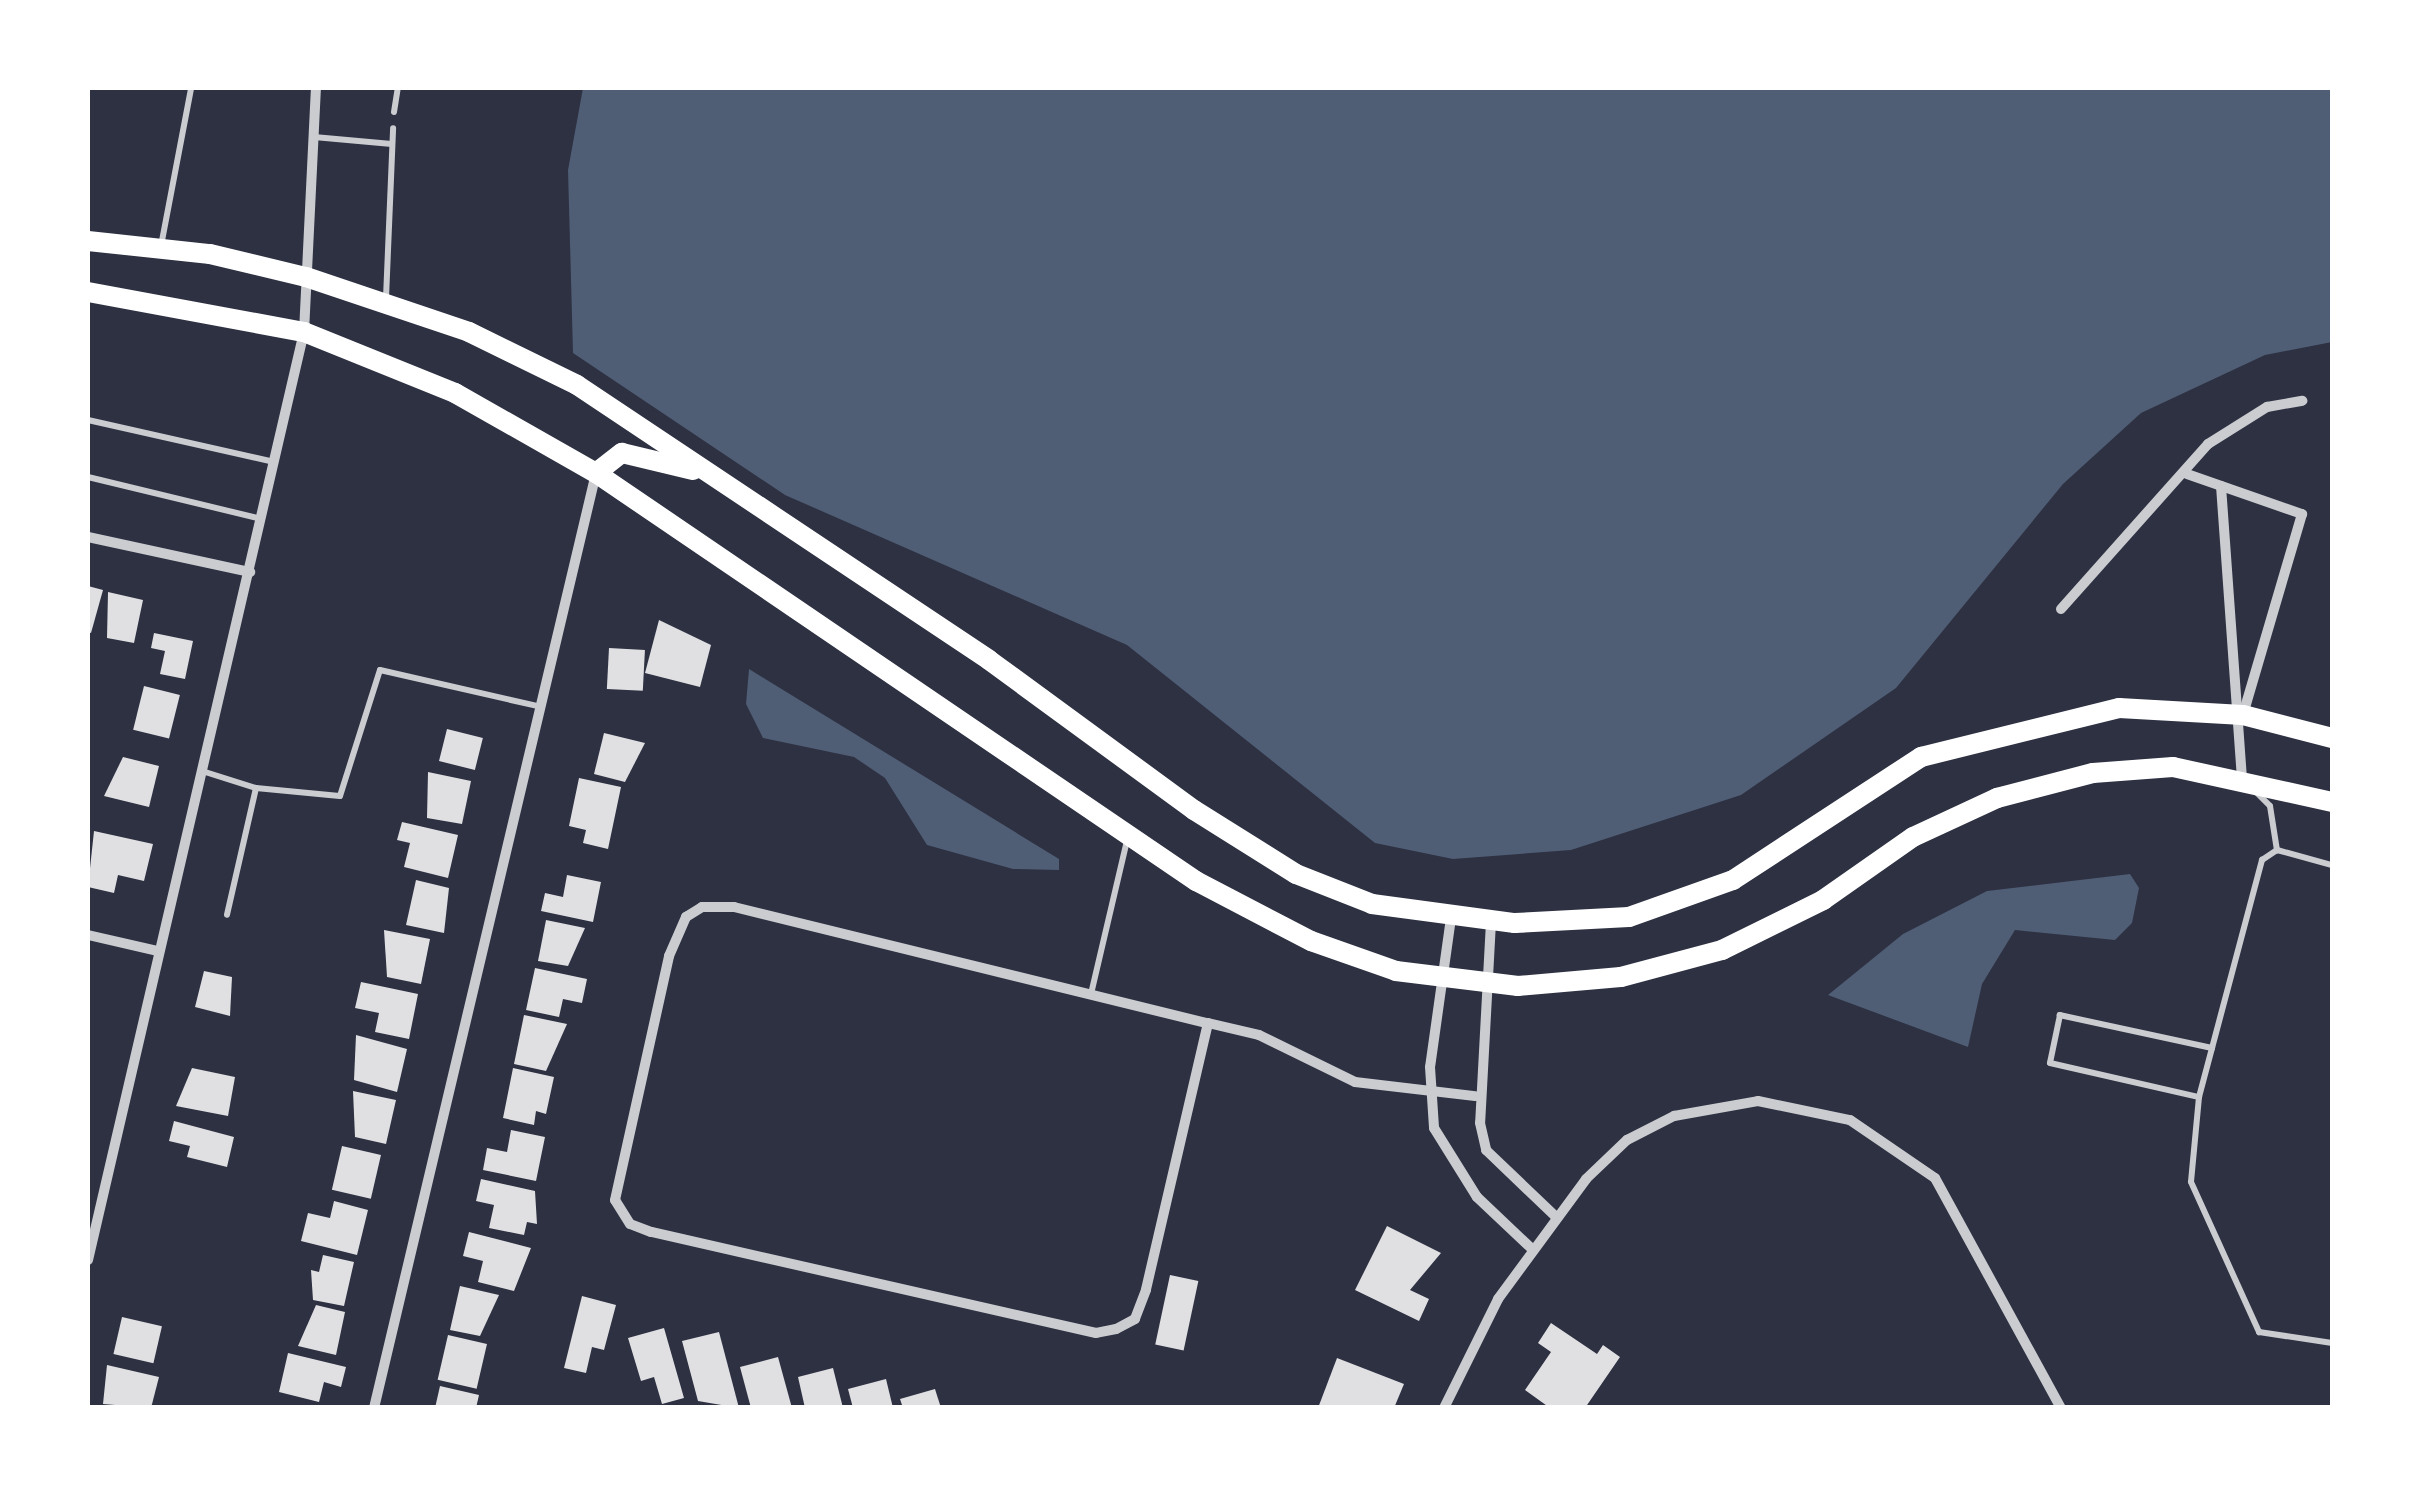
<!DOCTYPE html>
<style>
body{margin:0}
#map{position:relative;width:2420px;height:1495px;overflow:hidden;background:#2d3142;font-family:Commissioner,sans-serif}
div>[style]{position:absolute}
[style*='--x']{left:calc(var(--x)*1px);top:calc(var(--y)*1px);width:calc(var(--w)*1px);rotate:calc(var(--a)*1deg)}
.water>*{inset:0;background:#4f5d75}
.building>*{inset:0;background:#e0e0e3;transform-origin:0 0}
.service>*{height:6px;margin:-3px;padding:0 3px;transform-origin:3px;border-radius:3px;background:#caccd0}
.minor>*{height:10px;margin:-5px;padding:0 5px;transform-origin:5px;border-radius:5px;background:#caccd0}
.primary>*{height:20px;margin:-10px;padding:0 10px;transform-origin:10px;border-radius:10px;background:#fff}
span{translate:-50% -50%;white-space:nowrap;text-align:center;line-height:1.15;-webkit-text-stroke:9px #fff;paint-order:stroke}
.frame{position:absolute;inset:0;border:90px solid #fff;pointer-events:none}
</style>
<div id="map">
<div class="water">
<i style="clip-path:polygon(583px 88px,2332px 88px,2332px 342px,2265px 355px,2141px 413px,2063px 484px,1896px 688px,1741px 795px,1571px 850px,1453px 859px,1375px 843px,1127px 645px,785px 495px,573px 353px,568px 170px)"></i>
<i style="clip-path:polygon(749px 669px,1059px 859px,1059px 870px,1013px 869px,927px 845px,885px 778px,854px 757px,763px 738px,746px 704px)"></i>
<i style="clip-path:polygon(2130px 874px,2139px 888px,2132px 923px,2115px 940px,2015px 930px,1982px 984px,1968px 1047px,1828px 995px,1903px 934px,1987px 891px)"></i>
</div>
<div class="building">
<i style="clip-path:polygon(88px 586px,103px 590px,91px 633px,88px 632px)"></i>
<i style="clip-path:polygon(108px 592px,143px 600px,134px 643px,107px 638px)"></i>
<i style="clip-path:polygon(659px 620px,711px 645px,700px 687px,645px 673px)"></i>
<i style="clip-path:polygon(154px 633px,193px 641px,185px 679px,160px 674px,165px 651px,151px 648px)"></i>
<i style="left:609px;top:648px;width:36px;height:41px;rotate:3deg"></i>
<i style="left:144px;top:686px;width:37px;height:45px;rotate:14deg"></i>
<i style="left:447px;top:729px;width:37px;height:33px;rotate:14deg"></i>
<i style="clip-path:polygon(604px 733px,645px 743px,625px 782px,594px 774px)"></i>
<i style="clip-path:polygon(123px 757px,159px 766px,149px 807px,104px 796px)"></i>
<i style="clip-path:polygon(428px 772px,471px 781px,462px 824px,427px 818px)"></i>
<i style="clip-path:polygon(579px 778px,621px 787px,608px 849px,583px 843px,586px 830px,569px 826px)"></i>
<i style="clip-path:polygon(402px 822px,458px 835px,448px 878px,404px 867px,410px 843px,397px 840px)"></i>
<i style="clip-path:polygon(94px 831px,153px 844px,144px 881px,118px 875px,114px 893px,88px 887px)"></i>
<i style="clip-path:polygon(567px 875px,601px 882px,593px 922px,541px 911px,545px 893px,563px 897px)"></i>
<i style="clip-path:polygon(416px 880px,449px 888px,444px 933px,406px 925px)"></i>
<i style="clip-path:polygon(546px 920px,585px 928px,568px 966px,538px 961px)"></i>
<i style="clip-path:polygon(384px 930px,430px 939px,421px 984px,387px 977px)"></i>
<i style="clip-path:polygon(535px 968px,587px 979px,582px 1003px,563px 999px,559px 1017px,526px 1010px)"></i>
<i style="clip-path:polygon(204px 971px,232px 977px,230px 1016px,195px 1007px)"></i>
<i style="clip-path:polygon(361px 982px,418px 994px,409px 1039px,375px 1032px,379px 1013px,355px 1008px)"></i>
<i style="clip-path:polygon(524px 1015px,567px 1024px,546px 1071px,514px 1064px)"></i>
<i style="clip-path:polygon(356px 1035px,407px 1049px,397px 1092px,354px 1080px)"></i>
<i style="clip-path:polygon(192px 1068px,235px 1077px,228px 1116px,176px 1106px)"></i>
<i style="clip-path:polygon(513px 1068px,554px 1077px,546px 1114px,536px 1111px,534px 1125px,503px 1118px)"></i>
<i style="clip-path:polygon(353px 1091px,396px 1100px,386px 1144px,355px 1137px)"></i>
<i style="clip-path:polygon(174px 1121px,234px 1137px,227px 1167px,187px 1157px,190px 1146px,169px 1141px)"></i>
<i style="clip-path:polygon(511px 1130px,545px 1137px,536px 1181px,483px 1170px,487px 1148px,507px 1152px)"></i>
<i style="left:342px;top:1146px;width:40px;height:45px;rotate:13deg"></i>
<i style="clip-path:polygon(481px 1179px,535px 1191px,537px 1224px,527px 1222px,524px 1235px,489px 1228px,494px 1205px,476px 1201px)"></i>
<i style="clip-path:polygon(334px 1201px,368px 1210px,357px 1255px,301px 1241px,308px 1213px,330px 1218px)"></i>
<i style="clip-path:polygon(1387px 1226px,1441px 1253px,1410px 1290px,1429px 1299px,1419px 1321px,1355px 1290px)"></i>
<i style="clip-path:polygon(469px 1232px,531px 1248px,514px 1291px,478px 1282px,483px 1261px,463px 1256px)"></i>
<i style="clip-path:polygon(323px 1255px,354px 1262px,344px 1306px,313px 1300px,311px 1270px,319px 1272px)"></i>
<i style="left:1170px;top:1275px;width:29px;height:71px;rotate:12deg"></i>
<i style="clip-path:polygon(460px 1286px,499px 1295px,480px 1336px,450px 1330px)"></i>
<i style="clip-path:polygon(582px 1296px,616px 1305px,604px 1350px,592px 1347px,586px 1373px,564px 1368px)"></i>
<i style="clip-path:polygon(316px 1305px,345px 1312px,336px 1355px,298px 1346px)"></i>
<i style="left:122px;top:1317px;width:41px;height:38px;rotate:13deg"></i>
<i style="clip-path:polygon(1551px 1323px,1597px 1354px,1603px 1345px,1620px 1357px,1585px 1408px,1550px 1408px,1525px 1390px,1551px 1352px,1538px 1343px)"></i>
<i style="clip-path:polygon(664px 1328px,684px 1398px,662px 1404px,654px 1377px,641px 1381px,628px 1338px)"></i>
<i style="clip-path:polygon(719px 1332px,739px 1408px,698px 1401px,682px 1341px)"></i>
<i style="left:448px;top:1335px;width:40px;height:46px;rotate:13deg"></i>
<i style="clip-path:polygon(288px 1353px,346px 1367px,341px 1387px,324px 1382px,319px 1402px,279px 1392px)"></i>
<i style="clip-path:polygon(778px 1357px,792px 1408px,751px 1408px,740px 1367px)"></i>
<i style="clip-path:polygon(1337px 1358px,1404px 1384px,1394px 1408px,1318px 1408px)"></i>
<i style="clip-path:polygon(107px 1365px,159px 1377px,151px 1408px,103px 1404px)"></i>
<i style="clip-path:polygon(833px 1368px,843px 1408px,805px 1408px,798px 1377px)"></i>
<i style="clip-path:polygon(886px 1379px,893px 1408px,853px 1408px,848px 1389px)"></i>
<i style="clip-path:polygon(440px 1386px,479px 1395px,476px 1408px,435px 1408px)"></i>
<i style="clip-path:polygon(935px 1389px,941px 1408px,903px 1408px,900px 1399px)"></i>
</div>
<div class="service">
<i style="--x:394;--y:112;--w:24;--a:-81"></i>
<i style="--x:314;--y:137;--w:78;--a:5.1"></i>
<i style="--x:161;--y:246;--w:161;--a:-79.2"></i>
<i style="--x:386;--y:298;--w:170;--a:-87.6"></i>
<i style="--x:88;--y:420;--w:191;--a:12.7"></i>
<i style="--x:88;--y:477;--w:178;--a:13.6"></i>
<i style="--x:202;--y:771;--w:57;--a:17.5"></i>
<i style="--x:256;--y:788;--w:130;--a:102.9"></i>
<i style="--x:256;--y:788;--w:84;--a:5.4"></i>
<i style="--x:340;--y:796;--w:132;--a:-72.4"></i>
<i style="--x:380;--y:670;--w:161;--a:12.9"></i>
<i style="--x:2257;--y:793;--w:18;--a:45"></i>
<i style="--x:2270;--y:806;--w:45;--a:81"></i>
<i style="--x:2277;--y:850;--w:57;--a:15.3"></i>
<i style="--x:1091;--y:994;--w:158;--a:-76.8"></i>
<i style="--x:2212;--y:1048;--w:156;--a:-167.8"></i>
<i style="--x:2060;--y:1015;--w:49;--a:101.8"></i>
<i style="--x:2050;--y:1063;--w:153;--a:12.9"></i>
<i style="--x:2199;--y:1097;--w:51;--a:-75.1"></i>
<i style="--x:2212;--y:1048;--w:195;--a:-75.1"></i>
<i style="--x:2262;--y:860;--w:18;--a:-34"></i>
<i style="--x:2199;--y:1097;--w:85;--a:95.4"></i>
<i style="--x:2191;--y:1182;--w:165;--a:65.6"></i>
<i style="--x:2259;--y:1332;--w:74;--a:8.6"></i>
</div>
<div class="minor">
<i style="--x:2187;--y:474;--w:122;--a:19.2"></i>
<i style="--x:2302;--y:514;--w:209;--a:106.4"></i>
<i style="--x:2221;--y:486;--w:293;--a:85.9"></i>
<i style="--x:88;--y:537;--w:166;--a:12.2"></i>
<i style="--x:2061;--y:609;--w:221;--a:-48.3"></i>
<i style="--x:2208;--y:444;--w:70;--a:-32.1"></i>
<i style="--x:2267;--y:407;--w:36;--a:-10"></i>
<i style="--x:1451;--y:918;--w:150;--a:98"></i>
<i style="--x:1430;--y:1067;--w:61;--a:86.2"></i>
<i style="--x:1434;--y:1128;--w:81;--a:58.1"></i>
<i style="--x:1477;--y:1197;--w:76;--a:43.4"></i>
<i style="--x:1491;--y:922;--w:201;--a:93.1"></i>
<i style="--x:1480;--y:1123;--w:28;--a:77"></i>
<i style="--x:1486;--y:1150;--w:95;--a:43.7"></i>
<i style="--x:88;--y:935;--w:72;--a:12.9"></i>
<i style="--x:1208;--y:1023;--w:274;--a:103.1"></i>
<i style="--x:1146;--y:1290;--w:31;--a:111"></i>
<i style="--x:1135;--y:1319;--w:21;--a:152"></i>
<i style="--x:1116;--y:1329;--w:20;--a:169"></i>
<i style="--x:1096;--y:1333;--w:456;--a:-167.2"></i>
<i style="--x:651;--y:1232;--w:22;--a:-159"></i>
<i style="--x:630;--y:1224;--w:28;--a:-122"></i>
<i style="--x:615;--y:1200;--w:250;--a:-77.5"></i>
<i style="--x:669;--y:956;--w:43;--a:-66.4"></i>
<i style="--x:686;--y:917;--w:19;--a:-32"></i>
<i style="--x:702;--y:907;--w:32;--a:0"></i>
<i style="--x:734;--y:907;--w:488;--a:13.8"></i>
<i style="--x:1208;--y:1023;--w:52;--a:13.2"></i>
<i style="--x:1259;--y:1035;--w:107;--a:26.1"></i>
<i style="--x:1355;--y:1082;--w:121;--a:6.7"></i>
<i style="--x:88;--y:1260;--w:953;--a:-76.9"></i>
<i style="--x:304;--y:332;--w:244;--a:-87.2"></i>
<i style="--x:374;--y:1408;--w:961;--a:-76.64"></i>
<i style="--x:1444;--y:1408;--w:122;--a:-63.6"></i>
<i style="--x:1498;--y:1299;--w:149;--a:-53.7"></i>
<i style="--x:1586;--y:1179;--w:57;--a:-43.6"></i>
<i style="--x:1627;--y:1140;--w:53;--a:-27.1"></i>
<i style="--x:1674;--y:1116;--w:85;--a:-10.1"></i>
<i style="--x:1758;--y:1101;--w:94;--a:11.7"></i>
<i style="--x:1850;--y:1120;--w:103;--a:34.3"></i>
<i style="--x:1935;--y:1178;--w:262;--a:61.3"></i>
</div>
<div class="primary">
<i style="--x:88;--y:241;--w:123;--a:6.1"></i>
<i style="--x:210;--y:254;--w:99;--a:13.5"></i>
<i style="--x:306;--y:277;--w:172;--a:18.6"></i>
<i style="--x:469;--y:332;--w:120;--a:26.1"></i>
<i style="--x:577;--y:385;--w:495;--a:33.7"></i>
<i style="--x:989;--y:660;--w:254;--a:36.2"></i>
<i style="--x:1194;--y:810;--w:120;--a:32.1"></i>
<i style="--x:1296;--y:874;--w:82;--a:21.5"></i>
<i style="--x:1372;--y:904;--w:144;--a:7.6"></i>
<i style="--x:1515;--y:923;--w:114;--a:-3"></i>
<i style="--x:1629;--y:917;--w:110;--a:-19.6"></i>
<i style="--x:1733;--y:880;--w:225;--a:-33.2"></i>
<i style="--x:1921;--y:757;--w:204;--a:-13.9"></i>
<i style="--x:2119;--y:708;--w:124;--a:3.2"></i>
<i style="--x:2243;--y:715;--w:92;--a:14.5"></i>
<i style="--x:88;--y:292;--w:220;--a:10.5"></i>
<i style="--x:304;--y:332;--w:163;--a:22"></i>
<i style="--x:455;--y:393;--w:162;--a:29.6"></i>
<i style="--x:596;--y:473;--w:726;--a:34.22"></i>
<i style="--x:1196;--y:881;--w:130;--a:27.6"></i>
<i style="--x:1311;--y:941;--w:90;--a:19.4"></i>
<i style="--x:1396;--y:971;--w:123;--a:7"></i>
<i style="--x:1518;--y:986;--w:103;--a:-5"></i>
<i style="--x:1621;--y:977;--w:105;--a:-15"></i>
<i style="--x:1722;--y:950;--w:113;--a:-26.3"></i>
<i style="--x:1823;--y:900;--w:110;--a:-35"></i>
<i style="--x:1913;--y:837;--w:93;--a:-24.9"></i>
<i style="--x:1997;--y:798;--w:99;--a:-14.6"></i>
<i style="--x:2093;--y:773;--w:80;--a:-4.3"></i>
<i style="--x:2173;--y:767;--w:163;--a:12.4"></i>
<i style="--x:596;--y:473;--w:33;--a:-38"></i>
<i style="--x:622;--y:453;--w:73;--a:13.5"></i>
</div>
<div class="frame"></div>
</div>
